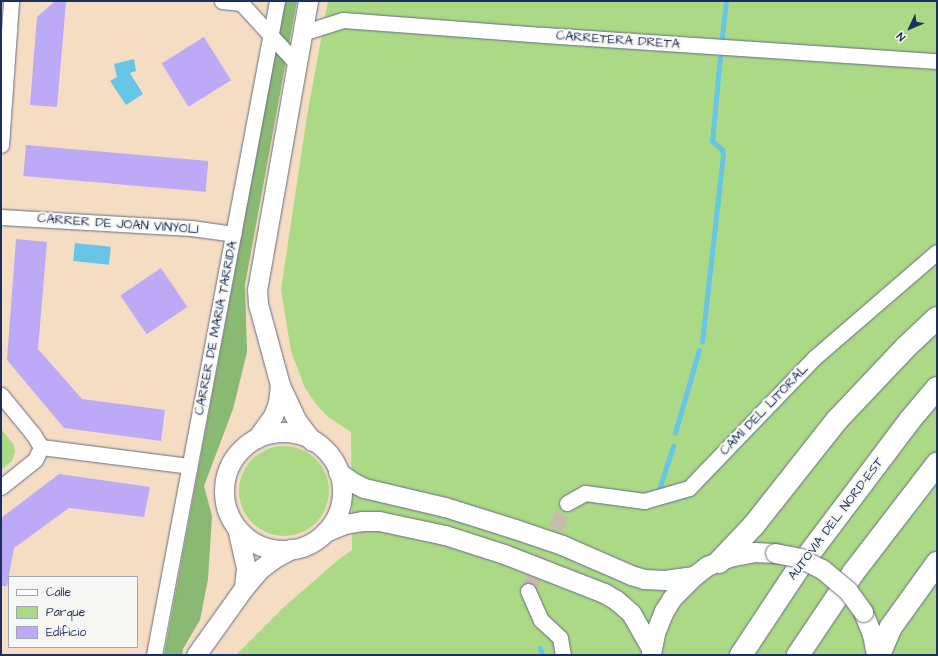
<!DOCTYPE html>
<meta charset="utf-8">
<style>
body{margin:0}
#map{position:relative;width:938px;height:656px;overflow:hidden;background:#f4ddc3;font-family:"Architects Daughter",sans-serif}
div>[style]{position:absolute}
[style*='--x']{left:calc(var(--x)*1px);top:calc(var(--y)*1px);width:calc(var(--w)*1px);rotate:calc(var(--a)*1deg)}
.green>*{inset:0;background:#acd986}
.round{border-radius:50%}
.forest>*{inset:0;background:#89b973}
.water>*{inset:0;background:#67c5e5;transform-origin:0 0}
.stream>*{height:4.5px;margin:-2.25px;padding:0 2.25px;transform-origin:2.25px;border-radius:2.25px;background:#67c5e5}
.building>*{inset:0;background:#bcaaf7;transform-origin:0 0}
.minor-tunnel>*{height:15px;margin-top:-7.5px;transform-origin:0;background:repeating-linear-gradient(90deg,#c9baaf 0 15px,transparent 0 23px)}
.roads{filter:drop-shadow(0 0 1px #676c81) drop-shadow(0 0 1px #676c81)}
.minor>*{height:15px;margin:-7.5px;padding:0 7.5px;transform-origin:7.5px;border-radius:7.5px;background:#fff}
.major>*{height:19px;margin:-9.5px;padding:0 9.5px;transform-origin:9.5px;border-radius:9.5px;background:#fff}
.major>.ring{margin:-9.5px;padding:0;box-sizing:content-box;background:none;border:19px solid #fff;border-radius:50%}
.highway>*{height:22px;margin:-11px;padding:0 11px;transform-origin:11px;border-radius:11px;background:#fff}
.bridges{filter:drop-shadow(0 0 1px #676c81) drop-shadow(0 0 1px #676c81)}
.major-bridge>*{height:19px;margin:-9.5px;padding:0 9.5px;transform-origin:9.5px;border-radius:9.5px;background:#fff}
span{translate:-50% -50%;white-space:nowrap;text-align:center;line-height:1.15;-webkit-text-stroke:4px #f6f6f2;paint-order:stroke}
.street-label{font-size:13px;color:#1b2f5e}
.frame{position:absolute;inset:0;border:2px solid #1b2f5e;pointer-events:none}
.legend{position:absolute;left:8px;top:576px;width:130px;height:72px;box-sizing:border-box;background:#f6f6f2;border:1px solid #9ea6b7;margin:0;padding:5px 7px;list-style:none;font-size:12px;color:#1b2f5e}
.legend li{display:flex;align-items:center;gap:8px;height:20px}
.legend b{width:20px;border:1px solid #9ea6b7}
.north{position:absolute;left:890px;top:8px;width:40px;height:40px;-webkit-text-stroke:3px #f6f6f2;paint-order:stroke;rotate:226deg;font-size:11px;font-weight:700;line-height:16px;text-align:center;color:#1b2f5e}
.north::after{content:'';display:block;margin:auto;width:14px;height:18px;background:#1b2f5e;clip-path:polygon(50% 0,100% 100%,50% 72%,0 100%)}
</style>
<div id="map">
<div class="green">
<i style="clip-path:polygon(328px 1px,937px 1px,937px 655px,236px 655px,284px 607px,338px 560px,352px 550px,351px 432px,328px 417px,316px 404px,305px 388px,291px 351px,281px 290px,307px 116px)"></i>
<i style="clip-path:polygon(1px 429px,14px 445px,15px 452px,12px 461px,1px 470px)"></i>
<i class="round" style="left:239px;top:446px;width:90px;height:90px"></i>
</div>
<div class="forest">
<i style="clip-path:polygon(285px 1px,297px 1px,245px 285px,247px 352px,233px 409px,204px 486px,212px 516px,208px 579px,200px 620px,183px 649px,182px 655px,164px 655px)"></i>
</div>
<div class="water">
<i style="clip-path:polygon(134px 59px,136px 71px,130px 73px,143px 94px,126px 105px,110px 81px,117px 77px,114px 64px)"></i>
<i style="left:75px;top:243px;width:36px;height:18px;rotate:6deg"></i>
</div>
<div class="stream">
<i style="--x:721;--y:45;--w:44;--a:-83.5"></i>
<i style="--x:702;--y:342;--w:187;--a:-83.6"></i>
<i style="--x:723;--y:156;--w:6;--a:-99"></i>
<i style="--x:722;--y:150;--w:13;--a:-138"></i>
<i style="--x:712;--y:141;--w:85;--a:-84.6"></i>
<i style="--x:675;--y:433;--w:86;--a:-73.9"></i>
<i style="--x:659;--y:490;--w:46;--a:-72.3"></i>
<i style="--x:540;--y:648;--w:8;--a:67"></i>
</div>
<div class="building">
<i style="clip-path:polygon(55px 1px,66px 2px,57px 107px,30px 105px,37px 17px)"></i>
<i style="left:204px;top:37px;width:51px;height:50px;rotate:58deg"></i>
<i style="left:26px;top:145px;width:183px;height:31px;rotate:5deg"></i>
<i style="clip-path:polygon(16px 239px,47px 242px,38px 349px,82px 399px,165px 410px,161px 441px,64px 428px,7px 360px)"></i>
<i style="left:161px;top:268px;width:47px;height:49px;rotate:56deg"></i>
<i style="clip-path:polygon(59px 474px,150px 487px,144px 517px,69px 508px,14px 548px,7px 586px,1px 586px,1px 518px)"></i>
</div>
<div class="minor-tunnel">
<i style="--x:528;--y:591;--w:96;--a:-66.1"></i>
</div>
<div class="roads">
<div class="minor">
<i style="--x:222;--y:1;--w:19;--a:6"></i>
<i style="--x:241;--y:3;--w:83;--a:47.4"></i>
<i style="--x:302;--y:33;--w:43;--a:-17.6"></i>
<i style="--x:343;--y:20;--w:202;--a:4.3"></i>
<i style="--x:544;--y:35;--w:394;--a:3.8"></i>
<i style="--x:1;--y:145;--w:144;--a:-86"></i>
<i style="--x:1;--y:217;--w:190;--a:3.3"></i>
<i style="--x:191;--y:228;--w:43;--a:7.9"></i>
<i style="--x:1;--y:395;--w:50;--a:50.6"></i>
<i style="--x:33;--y:434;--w:15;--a:58"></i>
<i style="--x:41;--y:447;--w:149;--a:7.3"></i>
<i style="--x:1;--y:487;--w:43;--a:-38.5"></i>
<i style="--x:35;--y:460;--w:14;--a:-65"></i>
<i style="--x:567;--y:503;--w:21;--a:-29"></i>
<i style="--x:585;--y:493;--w:60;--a:7.7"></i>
<i style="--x:644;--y:501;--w:47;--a:-16.1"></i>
<i style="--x:689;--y:488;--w:180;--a:-46.1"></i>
<i style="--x:814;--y:358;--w:162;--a:-40.8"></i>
<i style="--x:528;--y:591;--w:32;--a:66"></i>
<i style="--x:541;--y:620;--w:26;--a:43"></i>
<i style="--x:560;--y:638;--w:17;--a:80"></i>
<i style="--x:154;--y:655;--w:665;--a:-79.35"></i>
</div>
<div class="major">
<i style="--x:308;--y:1;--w:292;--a:100"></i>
<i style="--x:257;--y:289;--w:15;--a:86"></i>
<i style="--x:258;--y:304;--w:84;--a:74.8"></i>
<i style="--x:280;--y:385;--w:40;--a:65"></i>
<i style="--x:297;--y:421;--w:25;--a:53"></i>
<i class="ring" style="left:224px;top:432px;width:99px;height:99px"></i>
<i style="--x:257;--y:438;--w:27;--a:-54"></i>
<i style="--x:273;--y:416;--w:14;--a:-69"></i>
<i style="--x:278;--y:403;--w:18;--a:-84"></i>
<i style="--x:338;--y:472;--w:19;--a:35"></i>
<i style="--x:354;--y:483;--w:11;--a:27"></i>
<i style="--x:364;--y:488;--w:83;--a:13.2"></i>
<i style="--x:445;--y:507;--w:73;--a:17.4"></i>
<i style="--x:515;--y:529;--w:50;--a:18.8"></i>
<i style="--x:562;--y:545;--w:75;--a:23.5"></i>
<i style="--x:631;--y:575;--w:14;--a:17"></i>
<i style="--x:644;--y:579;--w:21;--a:3"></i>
<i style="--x:665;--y:580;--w:29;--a:-8"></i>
<i style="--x:237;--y:528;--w:41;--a:77.3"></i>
<i style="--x:246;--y:568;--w:20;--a:96"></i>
<i style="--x:325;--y:532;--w:22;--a:-22"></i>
<i style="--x:345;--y:524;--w:17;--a:-10"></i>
<i style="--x:362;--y:521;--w:17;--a:0"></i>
<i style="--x:379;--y:521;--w:67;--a:12"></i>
<i style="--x:445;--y:535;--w:62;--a:17.9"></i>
<i style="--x:504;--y:554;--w:107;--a:21.3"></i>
<i style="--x:604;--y:593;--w:14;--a:30"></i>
<i style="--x:616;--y:600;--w:20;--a:41"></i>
<i style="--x:631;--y:613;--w:40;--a:60.3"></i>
<i style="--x:863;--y:612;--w:24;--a:68"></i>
<i style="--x:872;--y:634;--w:21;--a:79"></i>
<i style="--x:651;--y:654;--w:21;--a:-79"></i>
<i style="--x:655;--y:633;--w:24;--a:-68"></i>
<i style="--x:664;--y:611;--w:15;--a:-58"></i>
<i style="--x:672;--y:598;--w:31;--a:-45"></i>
<i style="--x:694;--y:576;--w:16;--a:-38"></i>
<i style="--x:707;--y:566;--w:24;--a:-22"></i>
<i style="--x:729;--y:557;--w:25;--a:-11"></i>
<i style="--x:754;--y:552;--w:21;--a:3"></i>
<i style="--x:196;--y:655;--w:82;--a:-54.4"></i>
<i style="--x:244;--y:588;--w:23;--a:-50"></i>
<i style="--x:259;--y:570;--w:18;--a:-38"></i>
<i style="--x:273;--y:559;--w:21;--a:-29"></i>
</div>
<div class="highway">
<i style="--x:719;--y:562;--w:51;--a:-46.6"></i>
<i style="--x:754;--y:525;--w:134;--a:-51.7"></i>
<i style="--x:837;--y:420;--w:99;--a:-46.6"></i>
<i style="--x:905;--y:348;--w:44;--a:-43.2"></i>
<i style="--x:741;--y:655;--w:107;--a:-56.5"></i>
<i style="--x:800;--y:566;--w:183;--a:-53"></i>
<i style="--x:910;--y:420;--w:42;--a:-49.8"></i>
<i style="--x:798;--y:655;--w:99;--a:-56.1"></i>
<i style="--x:853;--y:573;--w:138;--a:-52.4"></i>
<i style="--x:879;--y:655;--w:30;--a:-67"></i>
<i style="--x:891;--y:627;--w:79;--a:-54.3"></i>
</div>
</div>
<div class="bridges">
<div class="major-bridge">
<i style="--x:775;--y:553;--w:25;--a:11"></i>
<i style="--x:800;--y:558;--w:25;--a:27"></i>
<i style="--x:822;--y:569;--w:34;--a:40"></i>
<i style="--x:848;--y:591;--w:26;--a:54"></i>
</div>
</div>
<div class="street-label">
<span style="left:618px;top:40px;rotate:4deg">CARRETERA DRETA</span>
<span style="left:118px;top:224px;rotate:4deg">CARRER DE JOAN VINYOLI</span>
<span style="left:216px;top:328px;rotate:-79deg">CARRER DE MARIA TARRIDA</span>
<span style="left:764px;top:410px;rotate:-46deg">CAMÍ DEL LITORAL</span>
<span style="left:836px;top:519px;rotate:-53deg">AUTOVIA DEL NORD-EST</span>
</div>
<div class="frame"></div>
<ul class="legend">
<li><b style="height:5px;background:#fff"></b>Calle</li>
<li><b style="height:11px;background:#acd986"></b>Parque</li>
<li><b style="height:11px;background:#bcaaf7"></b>Edificio</li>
</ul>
<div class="north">N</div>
</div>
